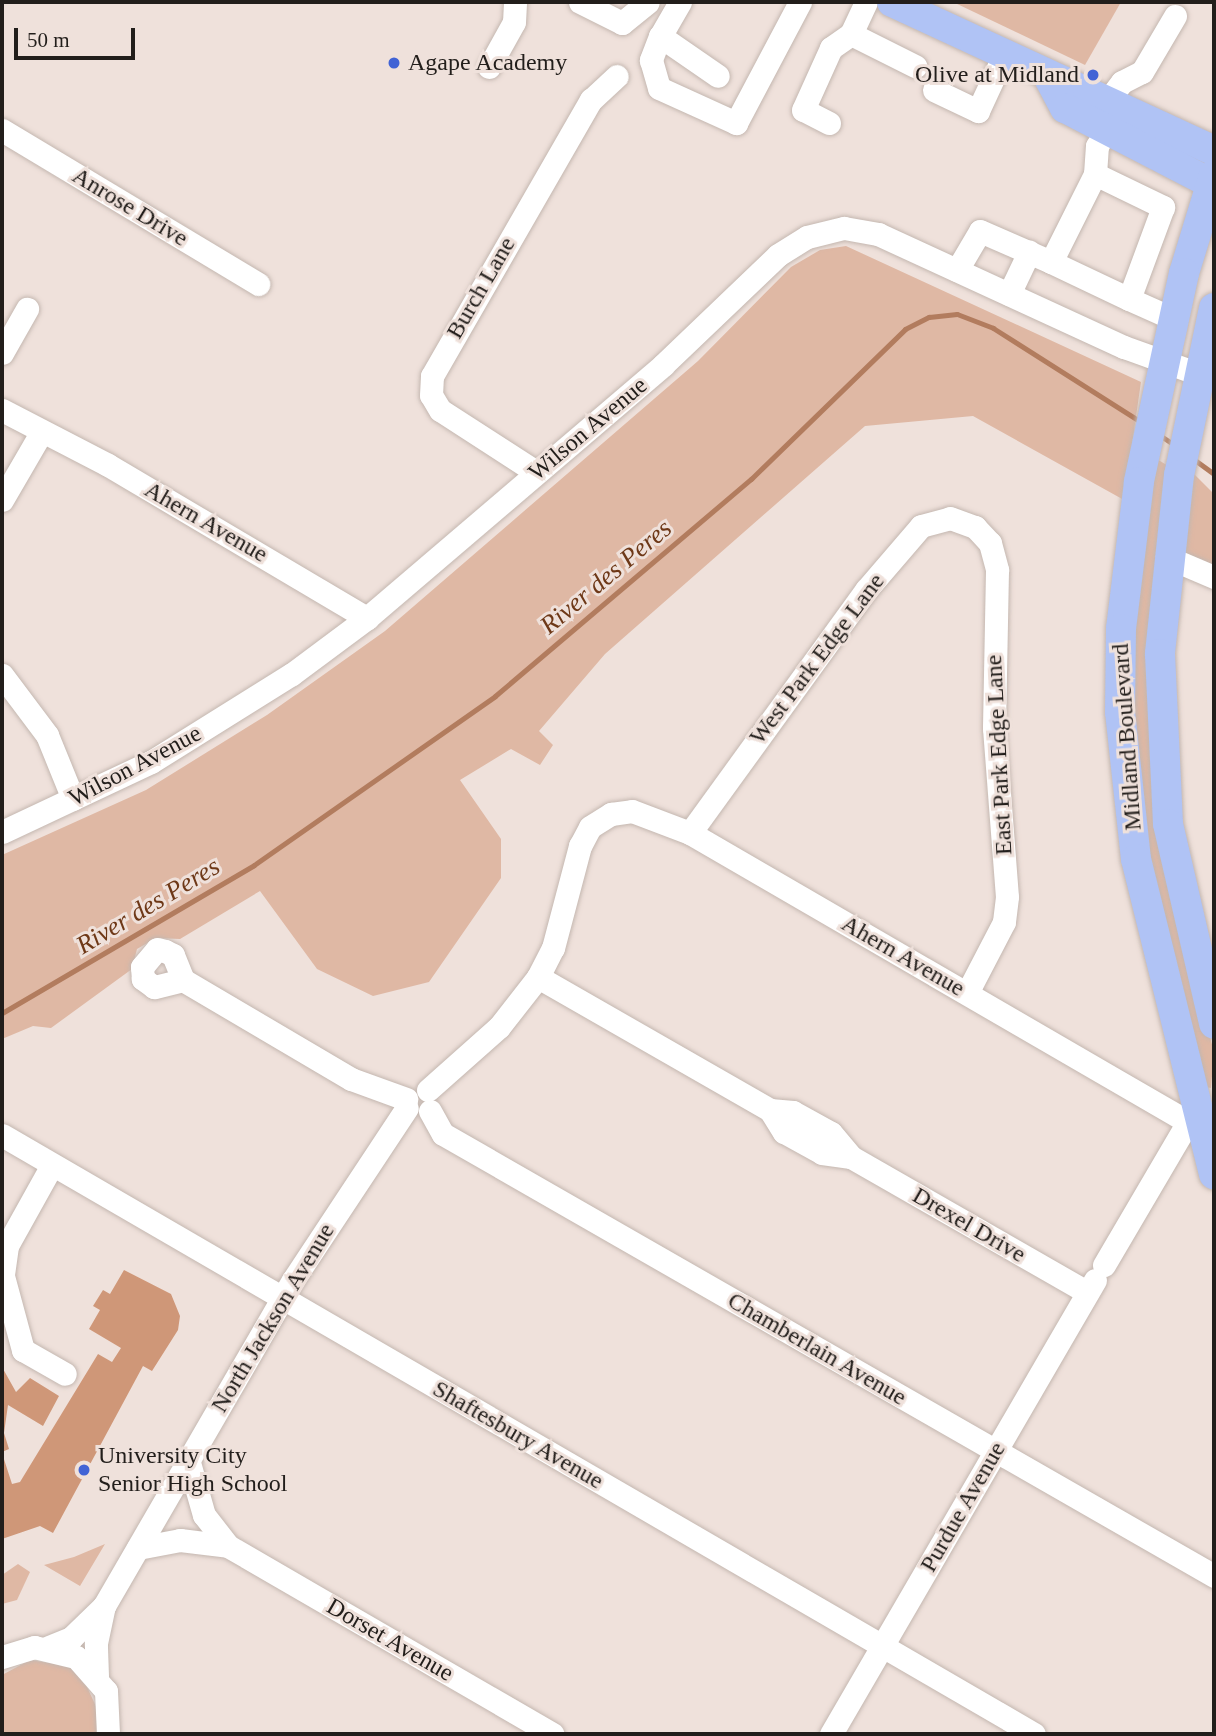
<!DOCTYPE html>
<style>
body{margin:0}
#map{position:relative;width:1216px;height:1736px;overflow:hidden;background:#efe1db;font-family:"Times New Roman",serif}
div>[style]{position:absolute}
[style*='--x']{left:calc(var(--x)*1px);top:calc(var(--y)*1px);width:calc(var(--w)*1px);rotate:calc(var(--a)*1deg)}
.green>*{inset:0;background:#dfb8a4}
.stream>*{height:5px;margin:-2.5px;padding:0 2.5px;transform-origin:2.5px;border-radius:2.5px;background:#b27c5e}
.building>*{inset:0;background:#cf9778}
.roads{filter:drop-shadow(0 0 2px #c4b7b0) drop-shadow(0 0 2px #c4b7b0)}
.minor>*{height:23px;margin:-11.5px;padding:0 11.5px;transform-origin:11.5px;border-radius:11.5px;background:#fff}
.major>*{height:30px;margin:-15px;padding:0 15px;transform-origin:15px;border-radius:15px;background:#b0c3f5}
.dots>*{width:19px;height:19px;translate:-50% -50%;box-sizing:border-box;border:4px solid #efe1db;border-radius:50%}
span{translate:-50% -50%;white-space:nowrap;text-align:center;line-height:1.15;-webkit-text-stroke:6px #efe1db;paint-order:stroke}
.poi-label{font-size:24px;color:#221e1b}
.left{translate:0 -50%;text-align:left}
.right{translate:-100% -50%;text-align:right}
.street-label{font-size:24px;color:#221e1b}
.water-label{font-size:26px;color:#6e3817;font-style:italic}
.frame{position:absolute;inset:0;border:4px solid #221e1b;pointer-events:none}
.scale{position:absolute;left:14px;top:28px;width:121px;height:32px;box-sizing:border-box;border:4px solid #221e1b;border-top:0;padding-left:9px;font-size:21px;line-height:24px;white-space:nowrap;color:#221e1b;-webkit-text-stroke:5px #efe1db;paint-order:stroke}
</style>
<div id="map">
<div class="green">
<i style="clip-path:polygon(953px 2px,1121px 2px,1085px 65px)"></i>
<i style="clip-path:polygon(846px 246px,1141px 382px,1124px 500px,973px 416px,865px 426px,605px 654px,539px 731px,553px 745px,540px 765px,511px 749px,460px 780px,501px 839px,501px 878px,429px 982px,373px 996px,317px 969px,260px 891px,180px 939px,156px 938px,137px 949px,132px 969px,51px 1028px,33px 1026px,2px 1039px,2px 855px,146px 790px,267px 715px,385px 631px,698px 361px,791px 267px,820px 250px)"></i>
<i style="clip-path:polygon(1155px 458px,1170px 467px,1154px 731px,1200px 998px,1214px 1052px,1211px 1088px,1206px 1087px,1152px 893px,1134px 760px,1133px 623px)"></i>
<i style="clip-path:polygon(1194px 474px,1214px 494px,1214px 565px,1181px 552px)"></i>
<i style="clip-path:polygon(105px 1544px,80px 1586px,44px 1565px,74px 1557px)"></i>
<i style="clip-path:polygon(18px 1564px,30px 1572px,17px 1600px,2px 1604px,2px 1575px)"></i>
<i style="clip-path:polygon(30px 1660px,68px 1666px,83px 1678px,99px 1713px,96px 1734px,2px 1734px,2px 1675px)"></i>
</div>
<div class="stream">
<i style="--x:1158;--y:434;--w:22;--a:34"></i>
<i style="--x:1192;--y:458;--w:27;--a:36"></i>
<i style="--x:2;--y:1013;--w:292;--a:-30.4"></i>
<i style="--x:254;--y:865;--w:294;--a:-35"></i>
<i style="--x:495;--y:696;--w:336;--a:-40.3"></i>
<i style="--x:751;--y:479;--w:215;--a:-44.2"></i>
<i style="--x:905;--y:329;--w:27;--a:-27"></i>
<i style="--x:929;--y:317;--w:28;--a:-6"></i>
<i style="--x:957;--y:314;--w:39;--a:21"></i>
<i style="--x:993;--y:328;--w:175;--a:32.4"></i>
</div>
<div class="building">
<i style="clip-path:polygon(124px 1270px,171px 1294px,180px 1316px,178px 1330px,152px 1371px,143px 1366px,53px 1533px,40px 1526px,2px 1539px,2px 1453px,12px 1484px,20px 1482px,98px 1354px,112px 1362px,121px 1348px,89px 1329px,100px 1310px,93px 1306px,103px 1290px,110px 1294px)"></i>
<i style="clip-path:polygon(2px 1367px,16px 1392px,30px 1378px,59px 1396px,43px 1426px,8px 1405px,4px 1433px,9px 1449px,2px 1452px)"></i>
</div>
<div class="roads">
<div class="minor">
<i style="--x:580;--y:2;--w:47;--a:26.6"></i>
<i style="--x:622;--y:23;--w:33;--a:-39"></i>
<i style="--x:680;--y:2;--w:39;--a:120"></i>
<i style="--x:660;--y:36;--w:70;--a:34.6"></i>
<i style="--x:866;--y:2;--w:35;--a:115"></i>
<i style="--x:851;--y:34;--w:72;--a:26.6"></i>
<i style="--x:660;--y:36;--w:26;--a:111"></i>
<i style="--x:651;--y:60;--w:29;--a:74"></i>
<i style="--x:659;--y:88;--w:85;--a:24.4"></i>
<i style="--x:736;--y:123;--w:137;--a:-62.1"></i>
<i style="--x:489;--y:67;--w:51;--a:-60.9"></i>
<i style="--x:514;--y:22;--w:20;--a:-87"></i>
<i style="--x:934;--y:90;--w:49;--a:25.5"></i>
<i style="--x:978;--y:111;--w:60;--a:-65.2"></i>
<i style="--x:1109;--y:99;--w:21;--a:-53"></i>
<i style="--x:1122;--y:82;--w:22;--a:-27"></i>
<i style="--x:1142;--y:72;--w:65;--a:-59.5"></i>
<i style="--x:829;--y:123;--w:29;--a:-153"></i>
<i style="--x:803;--y:110;--w:68;--a:-65.7"></i>
<i style="--x:831;--y:48;--w:24;--a:-35"></i>
<i style="--x:2;--y:130;--w:299;--a:31"></i>
<i style="--x:1095;--y:174;--w:76;--a:25.9"></i>
<i style="--x:1163;--y:207;--w:98;--a:110.3"></i>
<i style="--x:1129;--y:299;--w:86;--a:-154.6"></i>
<i style="--x:1051;--y:262;--w:98;--a:-63.4"></i>
<i style="--x:1095;--y:174;--w:28;--a:-86"></i>
<i style="--x:1097;--y:146;--w:20;--a:-60"></i>
<i style="--x:957;--y:270;--w:45;--a:-59.5"></i>
<i style="--x:980;--y:231;--w:77;--a:23.6"></i>
<i style="--x:1009;--y:294;--w:47;--a:-64.5"></i>
<i style="--x:1129;--y:299;--w:49;--a:24"></i>
<i style="--x:2;--y:353;--w:51;--a:-60.4"></i>
<i style="--x:2;--y:410;--w:119;--a:27.4"></i>
<i style="--x:108;--y:465;--w:301;--a:30.6"></i>
<i style="--x:536;--y:472;--w:114;--a:-147.1"></i>
<i style="--x:440;--y:410;--w:17;--a:-121"></i>
<i style="--x:431;--y:395;--w:19;--a:-87"></i>
<i style="--x:432;--y:376;--w:319;--a:-60.1"></i>
<i style="--x:591;--y:100;--w:35;--a:-43"></i>
<i style="--x:2;--y:500;--w:78;--a:-59.8"></i>
<i style="--x:1167;--y:557;--w:51;--a:23.1"></i>
<i style="--x:2;--y:675;--w:75;--a:53.1"></i>
<i style="--x:47;--y:735;--w:69;--a:67.9"></i>
<i style="--x:2;--y:832;--w:165;--a:-25.2"></i>
<i style="--x:151;--y:762;--w:166;--a:-32"></i>
<i style="--x:292;--y:674;--w:94;--a:-36.7"></i>
<i style="--x:367;--y:618;--w:389;--a:-40.5"></i>
<i style="--x:663;--y:365;--w:159;--a:-43.7"></i>
<i style="--x:778;--y:255;--w:34;--a:-32"></i>
<i style="--x:807;--y:237;--w:38;--a:-14"></i>
<i style="--x:844;--y:228;--w:35;--a:10"></i>
<i style="--x:878;--y:234;--w:271;--a:24.7"></i>
<i style="--x:1124;--y:347;--w:80;--a:19.8"></i>
<i style="--x:690;--y:833;--w:300;--a:-54.1"></i>
<i style="--x:866;--y:590;--w:84;--a:-49.3"></i>
<i style="--x:921;--y:526;--w:30;--a:-15"></i>
<i style="--x:950;--y:518;--w:27;--a:20"></i>
<i style="--x:975;--y:527;--w:22;--a:47"></i>
<i style="--x:990;--y:543;--w:28;--a:75"></i>
<i style="--x:997;--y:570;--w:158;--a:91.1"></i>
<i style="--x:994;--y:728;--w:169;--a:85.6"></i>
<i style="--x:1007;--y:897;--w:25;--a:97"></i>
<i style="--x:1004;--y:922;--w:80;--a:117.5"></i>
<i style="--x:538;--y:977;--w:267;--a:29.8"></i>
<i style="--x:770;--y:1110;--w:23;--a:5"></i>
<i style="--x:793;--y:1112;--w:43;--a:28.9"></i>
<i style="--x:831;--y:1133;--w:31;--a:50"></i>
<i style="--x:851;--y:1157;--w:272;--a:29.8"></i>
<i style="--x:183;--y:980;--w:30;--a:166"></i>
<i style="--x:154;--y:987;--w:14;--a:-144"></i>
<i style="--x:143;--y:979;--w:12;--a:-95"></i>
<i style="--x:142;--y:967;--w:23;--a:-50"></i>
<i style="--x:157;--y:949;--w:8;--a:14"></i>
<i style="--x:165;--y:951;--w:9;--a:27"></i>
<i style="--x:173;--y:955;--w:27;--a:68"></i>
<i style="--x:183;--y:980;--w:195;--a:30.5"></i>
<i style="--x:351;--y:1079;--w:59;--a:20"></i>
<i style="--x:428;--y:1090;--w:95;--a:-41.6"></i>
<i style="--x:499;--y:1027;--w:63;--a:-52"></i>
<i style="--x:538;--y:977;--w:33;--a:-63"></i>
<i style="--x:553;--y:948;--w:106;--a:-75.2"></i>
<i style="--x:580;--y:846;--w:21;--a:-62"></i>
<i style="--x:590;--y:827;--w:25;--a:-32"></i>
<i style="--x:611;--y:814;--w:21;--a:-8"></i>
<i style="--x:632;--y:811;--w:62;--a:20.8"></i>
<i style="--x:690;--y:833;--w:576;--a:30.13"></i>
<i style="--x:770;--y:1110;--w:26;--a:58"></i>
<i style="--x:784;--y:1132;--w:43;--a:28.9"></i>
<i style="--x:822;--y:1153;--w:29;--a:8"></i>
<i style="--x:430;--y:1111;--w:26;--a:61"></i>
<i style="--x:443;--y:1134;--w:889;--a:29.82"></i>
<i style="--x:2;--y:1135;--w:1193;--a:30.13"></i>
<i style="--x:52;--y:1165;--w:93;--a:119.1"></i>
<i style="--x:7;--y:1246;--w:30;--a:98"></i>
<i style="--x:3;--y:1276;--w:77;--a:74.9"></i>
<i style="--x:23;--y:1350;--w:48;--a:29.7"></i>
<i style="--x:1104;--y:1265;--w:166;--a:-59.6"></i>
<i style="--x:1188;--y:1122;--w:14;--a:-17"></i>
<i style="--x:188;--y:1459;--w:58;--a:74.1"></i>
<i style="--x:204;--y:1515;--w:39;--a:52"></i>
<i style="--x:228;--y:1546;--w:375;--a:30.1"></i>
<i style="--x:138;--y:1548;--w:43;--a:-10.8"></i>
<i style="--x:180;--y:1540;--w:48;--a:7.1"></i>
<i style="--x:49;--y:1647;--w:24;--a:-22"></i>
<i style="--x:71;--y:1638;--w:46;--a:-44.1"></i>
<i style="--x:104;--y:1606;--w:377;--a:-59.9"></i>
<i style="--x:293;--y:1280;--w:206;--a:-56.5"></i>
<i style="--x:2;--y:1657;--w:34;--a:-17"></i>
<i style="--x:34;--y:1647;--w:43;--a:13.4"></i>
<i style="--x:76;--y:1657;--w:45;--a:48.6"></i>
<i style="--x:106;--y:1691;--w:43;--a:87.3"></i>
<i style="--x:97;--y:1676;--w:33;--a:-92"></i>
<i style="--x:96;--y:1643;--w:38;--a:-78"></i>
<i style="--x:831;--y:1734;--w:525;--a:-59.82"></i>
</div>
<div class="major">
<i style="--x:892;--y:2;--w:355;--a:24.8"></i>
<i style="--x:1050;--y:80;--w:32;--a:62"></i>
<i style="--x:1065;--y:108;--w:168;--a:27.3"></i>
<i style="--x:1214;--y:175;--w:102;--a:107"></i>
<i style="--x:1184;--y:273;--w:214;--a:102.2"></i>
<i style="--x:1139;--y:482;--w:148;--a:97"></i>
<i style="--x:1121;--y:629;--w:83;--a:90.7"></i>
<i style="--x:1120;--y:712;--w:148;--a:83.8"></i>
<i style="--x:1136;--y:859;--w:325;--a:76.1"></i>
<i style="--x:1214;--y:308;--w:171;--a:101.8"></i>
<i style="--x:1179;--y:475;--w:180;--a:96.1"></i>
<i style="--x:1160;--y:654;--w:170;--a:87.3"></i>
<i style="--x:1168;--y:824;--w:205;--a:77"></i>
</div>
</div>
<div class="dots">
<i style="left:394px;top:63px;background:#4163d5"></i>
<i style="left:1093px;top:75px;background:#4163d5"></i>
<i style="left:84px;top:1470px;background:#4163d5"></i>
</div>
<div class="poi-label">
<span class="left" style="left:408px;top:63px">Agape Academy</span>
<span class="right" style="left:1079px;top:75px">Olive at Midland</span>
<span class="left" style="left:98px;top:1470px">University City<br>Senior High School</span>
</div>
<div class="street-label">
<span style="left:130px;top:207px;rotate:31deg">Anrose Drive</span>
<span style="left:481px;top:288px;rotate:-60deg">Burch Lane</span>
<span style="left:588px;top:429px;rotate:-40deg">Wilson Avenue</span>
<span style="left:206px;top:522px;rotate:30deg">Ahern Avenue</span>
<span style="left:817px;top:659px;rotate:-53deg">West Park Edge Lane</span>
<span style="left:1127px;top:737px;rotate:-94deg">Midland Boulevard</span>
<span style="left:999px;top:755px;rotate:-93deg">East Park Edge Lane</span>
<span style="left:135px;top:766px;rotate:-28deg">Wilson Avenue</span>
<span style="left:903px;top:956px;rotate:30deg">Ahern Avenue</span>
<span style="left:969px;top:1225px;rotate:30deg">Drexel Drive</span>
<span style="left:273px;top:1318px;rotate:-59deg">North Jackson Avenue</span>
<span style="left:817px;top:1349px;rotate:30deg">Chamberlain Avenue</span>
<span style="left:518px;top:1435px;rotate:30deg">Shaftesbury Avenue</span>
<span style="left:963px;top:1507px;rotate:-60deg">Purdue Avenue</span>
<span style="left:390px;top:1640px;rotate:30deg">Dorset Avenue</span>
</div>
<div class="water-label">
<span style="left:606px;top:577px;rotate:-40deg">River des Peres</span>
<span style="left:148px;top:906px;rotate:-31deg">River des Peres</span>
</div>
<div class="frame"></div>
<div class="scale">50 m</div>
</div>
